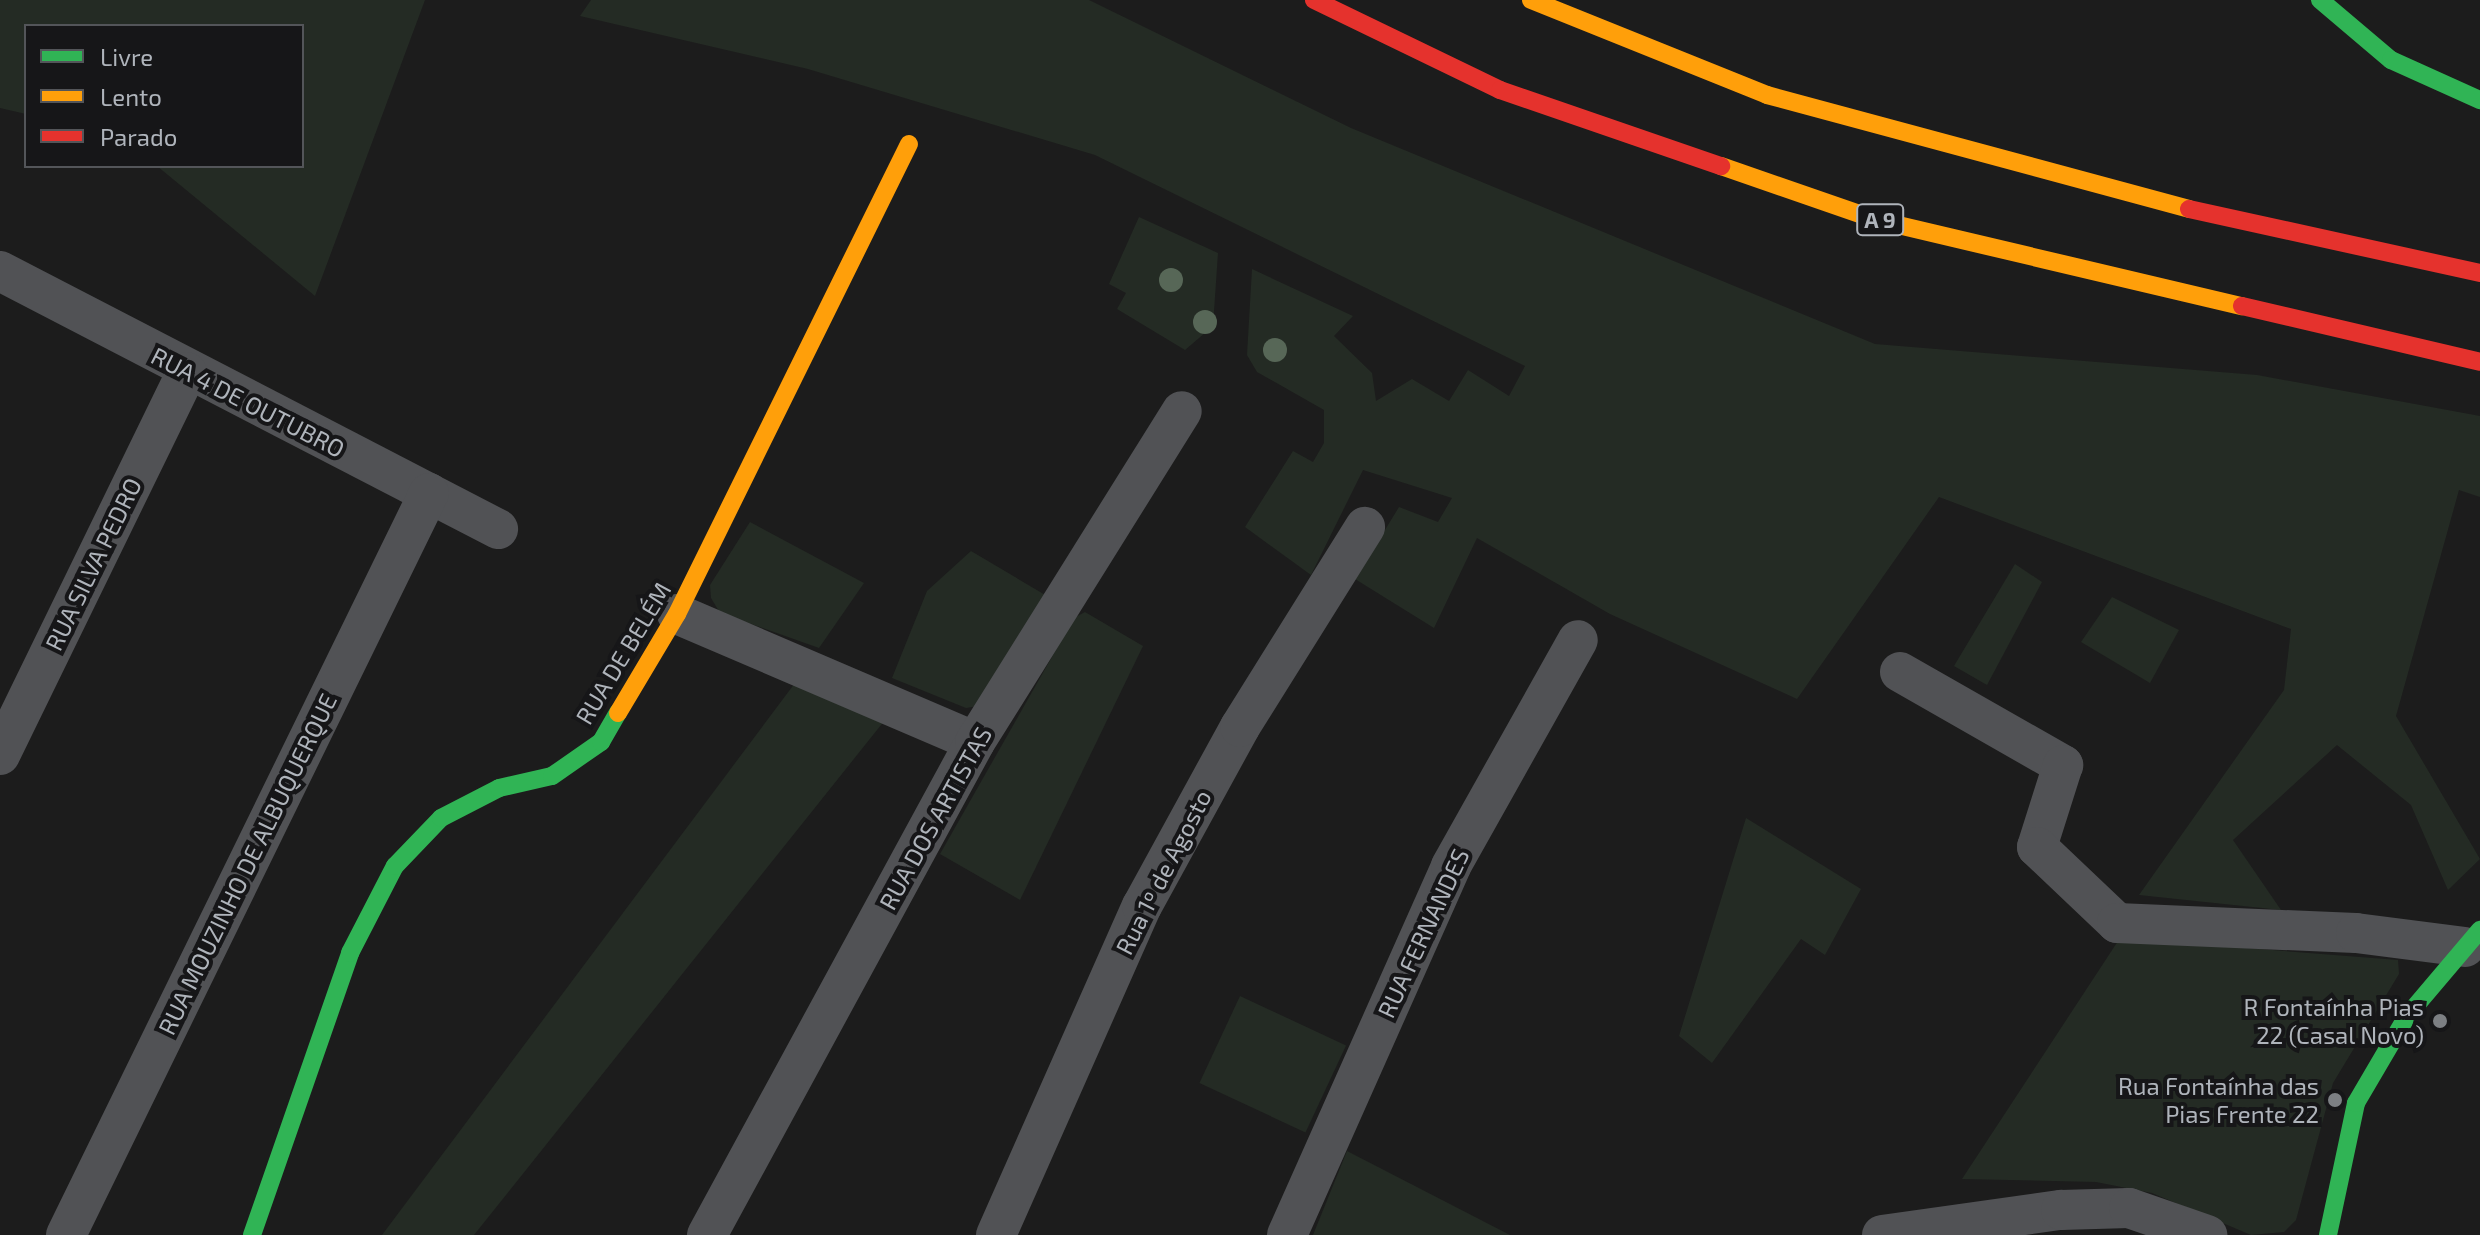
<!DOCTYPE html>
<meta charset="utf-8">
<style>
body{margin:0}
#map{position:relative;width:2480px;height:1235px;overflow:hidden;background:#1c1c1c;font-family:"Exo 2",sans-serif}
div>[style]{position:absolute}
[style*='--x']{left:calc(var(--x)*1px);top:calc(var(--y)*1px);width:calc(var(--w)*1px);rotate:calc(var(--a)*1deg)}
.green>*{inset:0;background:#242b24;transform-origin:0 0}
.street>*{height:40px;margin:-20px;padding:0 20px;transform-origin:20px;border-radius:20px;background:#515255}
.fast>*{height:18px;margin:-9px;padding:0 9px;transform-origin:9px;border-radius:9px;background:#30b455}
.slow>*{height:18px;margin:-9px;padding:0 9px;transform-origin:9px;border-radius:9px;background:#ff9f0a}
.jam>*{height:18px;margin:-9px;padding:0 9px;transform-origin:9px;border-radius:9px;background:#e5322d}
.trees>*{width:24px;height:24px;margin:-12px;border-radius:50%;background:#576757}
.dots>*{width:22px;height:22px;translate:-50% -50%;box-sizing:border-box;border:4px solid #161618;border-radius:50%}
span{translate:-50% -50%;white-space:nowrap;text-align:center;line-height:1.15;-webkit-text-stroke:8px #161618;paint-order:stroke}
.shield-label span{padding:2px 6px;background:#161618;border:2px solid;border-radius:6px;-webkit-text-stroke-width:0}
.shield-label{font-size:22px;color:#afb4bb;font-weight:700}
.street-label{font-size:24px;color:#afb4bb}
.poi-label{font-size:24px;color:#afb4bb}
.right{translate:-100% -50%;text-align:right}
.legend{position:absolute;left:24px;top:24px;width:280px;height:144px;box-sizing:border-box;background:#161618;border:2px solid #535559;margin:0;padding:10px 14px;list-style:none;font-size:24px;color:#afb4bb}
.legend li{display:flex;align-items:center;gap:16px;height:40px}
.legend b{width:40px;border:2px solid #535559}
</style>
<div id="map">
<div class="green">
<i style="clip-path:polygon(0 0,425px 0,315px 296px,157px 166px,302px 166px,302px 26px,26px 26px,26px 114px,0 108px)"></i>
<i style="clip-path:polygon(591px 0,1089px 0,1351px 128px,1875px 344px,2257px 375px,2480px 416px,2480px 497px,2459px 490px,2396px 716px,2480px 859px,2448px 890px,2411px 805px,2337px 745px,2233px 840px,2281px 910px,2139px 895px,2284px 690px,2291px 629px,1939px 497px,1797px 699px,1610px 614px,1477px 538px,1434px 628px,1355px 579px,1399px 507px,1438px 522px,1452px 498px,1363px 470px,1311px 575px,1245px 527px,1293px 451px,1313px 462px,1324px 443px,1324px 410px,1257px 372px,1247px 355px,1252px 269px,1353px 316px,1334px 336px,1372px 373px,1376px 401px,1412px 379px,1449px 401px,1468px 370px,1509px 396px,1525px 366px,1095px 155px,808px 69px,580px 16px)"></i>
<i style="clip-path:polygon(1139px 217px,1218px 253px,1213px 326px,1185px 350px,1117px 309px,1126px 293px,1109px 284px)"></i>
<i style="clip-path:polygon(750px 522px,864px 583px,819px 648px,720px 613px,711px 598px,710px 585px)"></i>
<i style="clip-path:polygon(971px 551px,1052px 599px,978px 706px,966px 708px,892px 678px,927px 591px)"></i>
<i style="clip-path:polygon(2015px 564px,2042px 582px,1987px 685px,1954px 666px)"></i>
<i style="clip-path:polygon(2112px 597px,2179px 630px,2150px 683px,2081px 642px)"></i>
<i style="clip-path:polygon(1085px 612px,1143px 646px,1020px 900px,940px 854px,1074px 618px)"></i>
<i style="clip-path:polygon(795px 683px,885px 720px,474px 1235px,382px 1235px)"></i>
<i style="clip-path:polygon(1746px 818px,1861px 889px,1825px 955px,1801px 939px,1712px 1063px,1679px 1036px)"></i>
<i style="clip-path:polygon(2120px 938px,2398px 960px,2399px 974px,2333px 1083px,2296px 1220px,2284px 1232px,2251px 1235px,2152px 1193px,2096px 1182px,1962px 1179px)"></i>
<i style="left:1240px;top:996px;width:117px;height:96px;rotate:25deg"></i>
<i style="clip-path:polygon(1347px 1151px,1510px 1235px,1313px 1235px)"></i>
</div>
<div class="street">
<i style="--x:0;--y:271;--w:561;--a:27.39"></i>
<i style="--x:677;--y:614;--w:324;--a:23.2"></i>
<i style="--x:1900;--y:672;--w:188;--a:29.7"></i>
<i style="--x:2063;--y:765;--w:86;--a:107.6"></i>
<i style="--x:2037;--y:847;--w:110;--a:43.5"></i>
<i style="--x:2117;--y:923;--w:239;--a:2.4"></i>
<i style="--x:2356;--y:933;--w:110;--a:7.3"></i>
<i style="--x:0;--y:755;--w:426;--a:-64"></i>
<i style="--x:66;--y:1235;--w:826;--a:-63.93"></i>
<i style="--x:707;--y:1235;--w:561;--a:-61.47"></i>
<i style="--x:975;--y:742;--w:390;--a:-58"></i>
<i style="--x:996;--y:1235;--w:360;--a:-66.1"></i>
<i style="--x:1142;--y:906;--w:204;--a:-61.3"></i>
<i style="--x:1240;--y:727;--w:236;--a:-58"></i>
<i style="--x:1287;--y:1235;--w:404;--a:-66"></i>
<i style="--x:1451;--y:866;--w:259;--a:-60.7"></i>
<i style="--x:1882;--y:1235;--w:181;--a:-8"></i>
<i style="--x:2061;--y:1210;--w:68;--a:-1.7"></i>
<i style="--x:2129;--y:1208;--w:83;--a:19.1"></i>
</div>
<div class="fast">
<i style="--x:2320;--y:0;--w:93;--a:40.2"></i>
<i style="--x:2391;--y:60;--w:98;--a:24.2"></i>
<i style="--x:252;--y:1235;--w:299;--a:-70.8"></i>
<i style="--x:350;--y:953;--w:98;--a:-62.7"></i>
<i style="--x:395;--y:866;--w:66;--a:-46.2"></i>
<i style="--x:441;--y:818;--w:65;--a:-27.3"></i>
<i style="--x:499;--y:788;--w:54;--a:-12.8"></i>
<i style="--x:552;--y:776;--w:60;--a:-34.8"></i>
<i style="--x:601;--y:742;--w:34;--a:-60"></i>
<i style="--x:2328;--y:1235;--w:135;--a:-78"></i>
<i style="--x:2356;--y:1103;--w:101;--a:-59.6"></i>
<i style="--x:2407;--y:1016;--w:113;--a:-49.7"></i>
</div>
<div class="slow">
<i style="--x:1531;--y:0;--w:254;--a:21.9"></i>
<i style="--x:1767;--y:95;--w:437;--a:15.1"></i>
<i style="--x:1721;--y:166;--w:165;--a:19.1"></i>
<i style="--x:1877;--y:220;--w:375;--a:13.3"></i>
<i style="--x:618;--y:713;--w:115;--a:-59.2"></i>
<i style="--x:677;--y:614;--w:524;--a:-63.73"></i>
</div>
<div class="jam">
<i style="--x:1314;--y:0;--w:207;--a:25.8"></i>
<i style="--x:1500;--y:90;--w:234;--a:19"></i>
<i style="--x:2189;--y:209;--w:298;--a:12.4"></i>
<i style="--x:2242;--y:306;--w:244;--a:13.2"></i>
</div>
<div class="trees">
<i style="left:1171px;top:280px"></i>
<i style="left:1205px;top:322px"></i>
<i style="left:1275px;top:350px"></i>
</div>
<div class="dots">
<i style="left:2440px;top:1021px;background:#7c7f83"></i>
<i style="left:2335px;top:1100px;background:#7c7f83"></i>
</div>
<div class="shield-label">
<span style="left:1880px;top:220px">A 9</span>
</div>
<div class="street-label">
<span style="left:248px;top:402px;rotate:27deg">RUA 4 DE OUTUBRO</span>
<span style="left:93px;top:564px;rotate:-64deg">RUA SILVA PEDRO</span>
<span style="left:623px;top:653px;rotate:-59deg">RUA DE BELÉM</span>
<span style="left:935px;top:818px;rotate:-61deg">RUA DOS ARTISTAS</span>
<span style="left:247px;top:864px;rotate:-64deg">RUA MOUZINHO DE ALBUQUERQUE</span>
<span style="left:1163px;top:872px;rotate:-63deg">Rua 1º de Agosto</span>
<span style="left:1423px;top:933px;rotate:-65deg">RUA FERNANDES</span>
</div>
<div class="poi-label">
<span class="right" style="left:2424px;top:1021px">R Fontaínha Pias<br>22 (Casal Novo)</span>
<span class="right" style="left:2319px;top:1100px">Rua Fontaínha das<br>Pias Frente 22</span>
</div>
<ul class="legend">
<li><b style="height:10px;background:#30b455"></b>Livre</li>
<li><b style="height:10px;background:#ff9f0a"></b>Lento</li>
<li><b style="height:10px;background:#e5322d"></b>Parado</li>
</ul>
</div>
